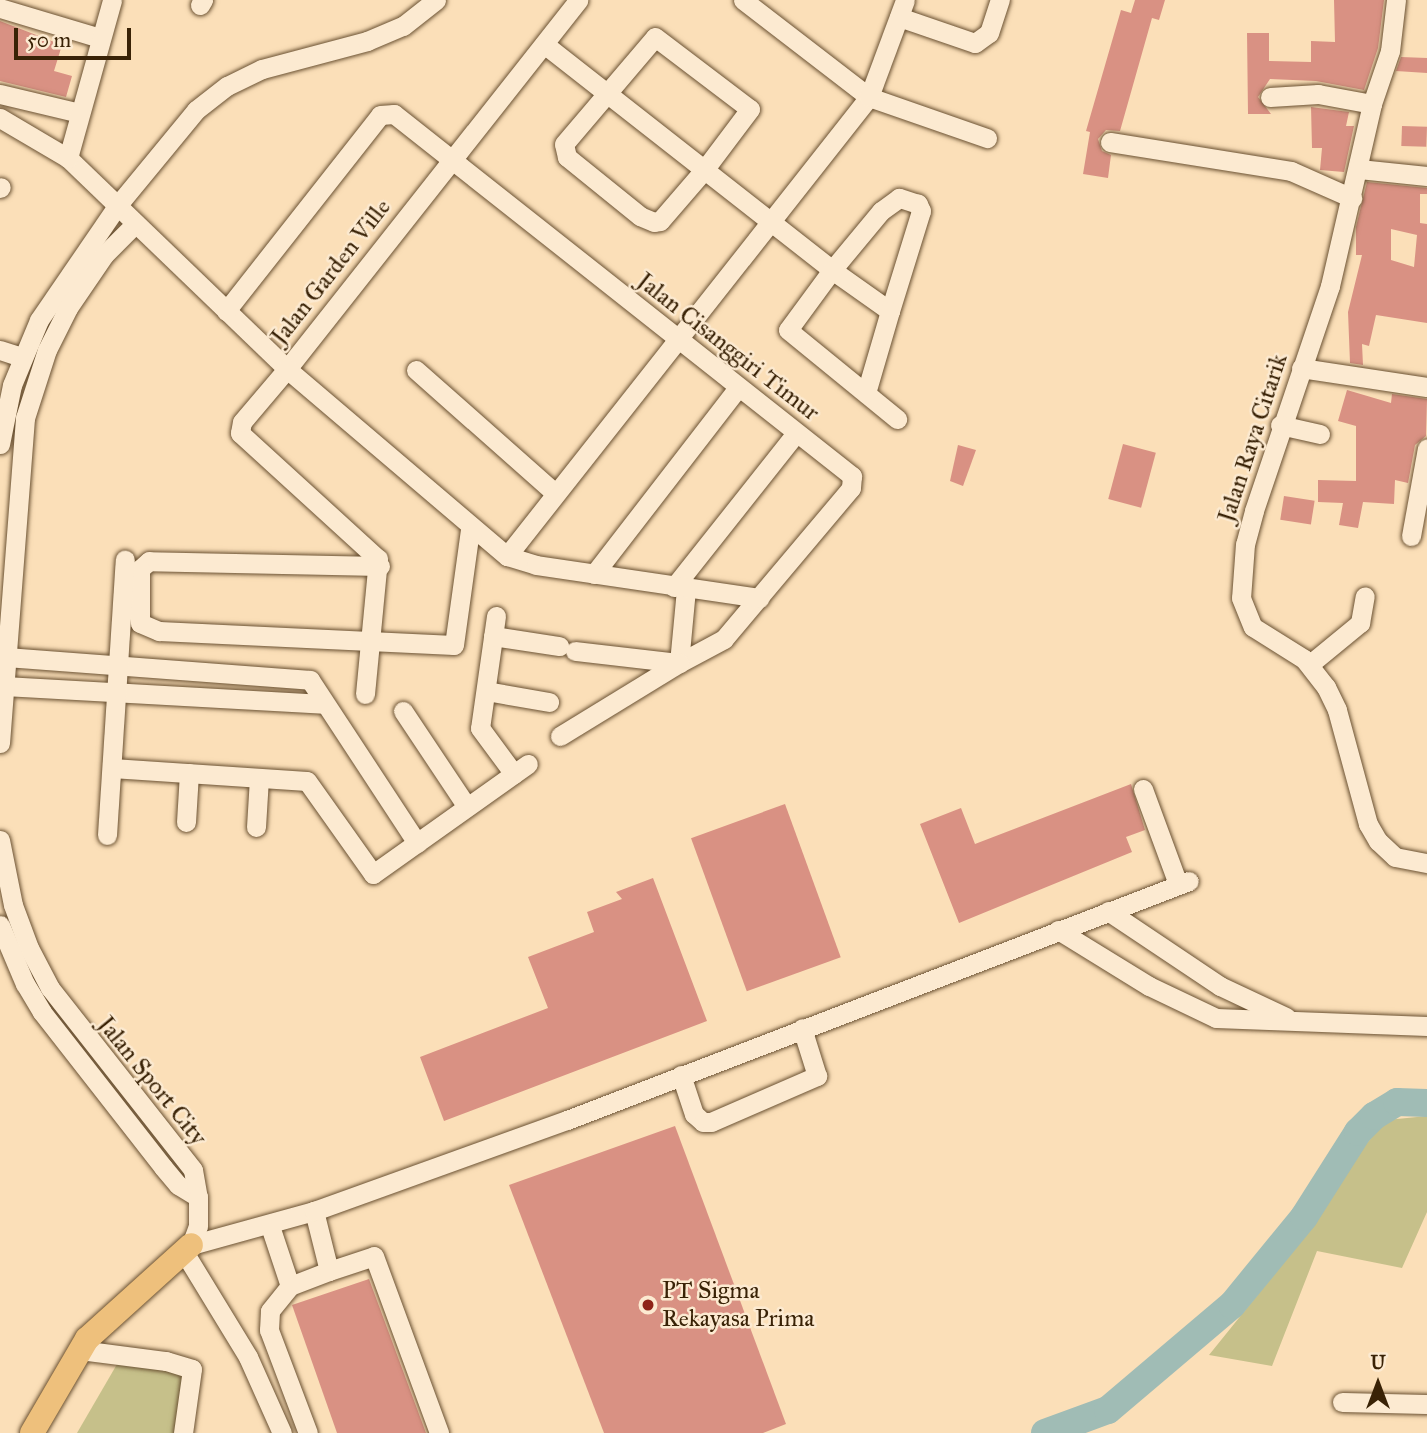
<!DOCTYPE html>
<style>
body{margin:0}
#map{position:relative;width:1427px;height:1433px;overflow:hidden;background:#fbdfb8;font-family:"IM FELL Great Primer",serif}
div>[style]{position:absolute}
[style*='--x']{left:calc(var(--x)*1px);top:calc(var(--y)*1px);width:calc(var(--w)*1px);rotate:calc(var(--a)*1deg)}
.green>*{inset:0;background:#c6c08a}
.river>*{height:28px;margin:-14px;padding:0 14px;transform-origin:14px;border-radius:14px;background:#a0bcb5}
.building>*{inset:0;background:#d99183;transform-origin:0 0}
.roads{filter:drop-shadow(0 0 2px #6a5132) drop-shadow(0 0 2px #6a5132)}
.minor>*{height:19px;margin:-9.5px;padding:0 9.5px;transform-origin:9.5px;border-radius:9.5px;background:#fcead1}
.major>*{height:24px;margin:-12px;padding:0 12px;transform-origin:12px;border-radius:12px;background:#eec07c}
.dots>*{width:19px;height:19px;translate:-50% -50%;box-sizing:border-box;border:4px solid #fcead1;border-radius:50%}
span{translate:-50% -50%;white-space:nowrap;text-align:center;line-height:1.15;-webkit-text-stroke:5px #fcead1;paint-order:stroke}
.street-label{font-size:24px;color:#392206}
.poi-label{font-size:24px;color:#392206}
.left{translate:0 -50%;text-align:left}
.north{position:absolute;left:1343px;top:1349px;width:70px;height:70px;-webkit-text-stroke:5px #fcead1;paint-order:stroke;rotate:0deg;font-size:19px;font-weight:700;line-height:28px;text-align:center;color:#392206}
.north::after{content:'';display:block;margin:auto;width:24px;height:32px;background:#392206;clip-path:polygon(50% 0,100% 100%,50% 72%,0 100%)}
.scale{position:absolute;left:14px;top:28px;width:117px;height:32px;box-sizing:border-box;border:4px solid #392206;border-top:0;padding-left:9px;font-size:21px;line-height:24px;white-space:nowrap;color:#392206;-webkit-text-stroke:5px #fcead1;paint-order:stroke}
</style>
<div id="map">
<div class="green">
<i style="clip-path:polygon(1427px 1116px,1427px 1212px,1402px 1268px,1317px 1251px,1272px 1366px,1209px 1355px,1297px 1246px,1352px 1160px,1387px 1120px)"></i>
<i style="clip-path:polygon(127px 1347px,202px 1368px,190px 1433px,77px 1433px)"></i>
</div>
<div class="river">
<i style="--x:1045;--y:1433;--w:67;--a:-20.1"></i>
<i style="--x:1108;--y:1410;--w:162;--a:-40.3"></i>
<i style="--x:1232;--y:1305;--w:114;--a:-50.7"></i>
<i style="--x:1304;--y:1217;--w:101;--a:-57.6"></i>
<i style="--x:1358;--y:1132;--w:23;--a:-45"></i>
<i style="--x:1374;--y:1116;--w:27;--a:-31"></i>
<i style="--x:1397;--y:1102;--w:30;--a:2"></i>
</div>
<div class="building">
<i style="clip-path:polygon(1135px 0,1165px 0,1159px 20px,1152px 18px,1120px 131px,1106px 130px,1098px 139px,1102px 151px,1111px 155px,1108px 178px,1083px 174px,1090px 132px,1086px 131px,1121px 10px,1131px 13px)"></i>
<i style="clip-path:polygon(1334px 0,1384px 0,1378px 48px,1364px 90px,1316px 81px,1270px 79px,1258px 97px,1271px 114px,1248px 114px,1247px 33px,1269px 33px,1269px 61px,1311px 62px,1311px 41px,1335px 42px)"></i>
<i style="clip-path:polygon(0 21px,62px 45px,54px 71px,72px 76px,66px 97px,0 81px)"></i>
<i style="clip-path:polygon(1401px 57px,1427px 58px,1427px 73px,1396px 71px)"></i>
<i style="clip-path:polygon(1311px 107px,1349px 112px,1346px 126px,1354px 126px,1344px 172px,1320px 170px,1322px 148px,1312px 148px)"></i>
<i style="left:1402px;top:126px;width:25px;height:20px;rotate:2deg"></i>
<i style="clip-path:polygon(evenodd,1367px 182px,1427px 188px,1427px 194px,1420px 194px,1420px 223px,1427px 224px,1427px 323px,1376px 315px,1369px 346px,1362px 344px,1363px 365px,1350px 363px,1348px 312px,1362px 255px,1356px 255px,1356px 227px,1367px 182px,1391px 229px,1417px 235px,1414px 267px,1391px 260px,1391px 229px)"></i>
<i style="clip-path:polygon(1347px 390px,1391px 403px,1392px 394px,1427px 399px,1426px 436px,1415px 445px,1408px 483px,1395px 480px,1394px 504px,1363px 502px,1358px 528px,1339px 525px,1343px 503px,1318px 502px,1318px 480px,1356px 481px,1356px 426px,1338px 421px)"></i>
<i style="left:1123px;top:444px;width:34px;height:57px;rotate:15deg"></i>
<i style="clip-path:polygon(958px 445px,976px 450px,963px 486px,950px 481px)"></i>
<i style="left:1284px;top:496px;width:31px;height:24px;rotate:9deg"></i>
<i style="clip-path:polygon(1131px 784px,1145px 830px,1126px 837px,1132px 852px,959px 923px,920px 824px,961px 808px,975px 844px)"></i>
<i style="left:785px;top:804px;width:163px;height:100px;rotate:70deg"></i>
<i style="clip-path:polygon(653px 878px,707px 1021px,444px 1121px,420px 1057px,548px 1008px,528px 957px,594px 932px,587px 912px,622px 899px,616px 892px)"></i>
<i style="clip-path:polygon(675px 1126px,786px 1424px,763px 1433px,604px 1433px,509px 1185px)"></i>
<i style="clip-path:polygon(369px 1279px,426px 1433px,337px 1433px,292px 1305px)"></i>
</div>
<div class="roads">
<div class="minor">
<i style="--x:743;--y:0;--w:159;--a:37.6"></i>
<i style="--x:869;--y:97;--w:125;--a:19.2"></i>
<i style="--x:1396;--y:0;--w:51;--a:96.7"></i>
<i style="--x:1390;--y:51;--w:56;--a:108.8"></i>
<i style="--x:1372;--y:104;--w:187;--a:103"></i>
<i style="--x:1330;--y:286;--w:237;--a:108.7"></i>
<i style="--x:1254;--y:511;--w:34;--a:105"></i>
<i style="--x:1245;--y:544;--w:54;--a:94.2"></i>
<i style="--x:1241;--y:598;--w:31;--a:68"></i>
<i style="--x:1253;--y:627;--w:60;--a:32.1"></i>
<i style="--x:1304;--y:659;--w:36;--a:52"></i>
<i style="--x:1326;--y:687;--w:25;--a:64"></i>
<i style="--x:1337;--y:710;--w:118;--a:74.8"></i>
<i style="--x:1368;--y:824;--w:20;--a:60"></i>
<i style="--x:1378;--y:841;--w:23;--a:43"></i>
<i style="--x:1395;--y:857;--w:33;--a:11"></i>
<i style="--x:200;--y:5;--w:6;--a:-59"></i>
<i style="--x:0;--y:8;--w:104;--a:16.7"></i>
<i style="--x:899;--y:17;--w:80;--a:18.9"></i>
<i style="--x:975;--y:43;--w:17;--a:-36"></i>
<i style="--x:989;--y:33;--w:35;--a:-72"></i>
<i style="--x:655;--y:37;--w:119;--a:37.2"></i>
<i style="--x:750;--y:109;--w:76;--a:127"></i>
<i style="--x:704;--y:170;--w:67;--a:130.8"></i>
<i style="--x:660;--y:221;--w:6;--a:171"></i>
<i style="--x:654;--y:222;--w:15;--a:-157"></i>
<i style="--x:640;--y:216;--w:94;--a:-141.1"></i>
<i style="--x:567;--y:157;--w:13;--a:-103"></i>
<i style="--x:564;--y:144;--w:140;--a:-49.6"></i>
<i style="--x:544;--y:44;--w:366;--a:38.1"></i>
<i style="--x:832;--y:270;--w:71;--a:35.3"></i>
<i style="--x:890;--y:311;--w:105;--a:-72.8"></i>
<i style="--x:921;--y:211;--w:8;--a:-113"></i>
<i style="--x:918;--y:204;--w:20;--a:-162"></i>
<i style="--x:899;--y:198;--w:22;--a:144"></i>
<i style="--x:881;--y:211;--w:77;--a:129.7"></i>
<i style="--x:832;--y:270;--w:74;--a:126.3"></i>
<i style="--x:788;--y:330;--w:141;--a:39.2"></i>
<i style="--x:0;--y:94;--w:82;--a:13.4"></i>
<i style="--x:1270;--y:97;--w:48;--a:-3.6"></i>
<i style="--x:1318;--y:94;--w:55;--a:10.5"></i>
<i style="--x:0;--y:118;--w:79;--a:30.5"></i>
<i style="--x:68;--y:158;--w:304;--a:43.9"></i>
<i style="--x:287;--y:369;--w:470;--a:-51.7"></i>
<i style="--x:1110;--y:142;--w:183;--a:9.1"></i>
<i style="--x:1291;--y:171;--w:67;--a:23.9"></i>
<i style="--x:68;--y:158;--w:164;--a:-74.4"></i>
<i style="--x:1359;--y:169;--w:68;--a:5.9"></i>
<i style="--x:0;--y:188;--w:1;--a:-45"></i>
<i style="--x:226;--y:311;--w:249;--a:-51.8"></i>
<i style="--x:380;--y:115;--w:14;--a:-4"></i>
<i style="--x:394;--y:114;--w:584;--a:38.32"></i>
<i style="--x:852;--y:476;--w:12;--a:95"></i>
<i style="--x:851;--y:488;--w:197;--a:130.1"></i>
<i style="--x:724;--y:639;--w:51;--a:151.9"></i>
<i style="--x:679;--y:663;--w:74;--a:-84.6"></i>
<i style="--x:0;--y:350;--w:23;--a:18"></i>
<i style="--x:1301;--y:368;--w:127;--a:8.6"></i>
<i style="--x:416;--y:370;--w:186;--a:41.5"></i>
<i style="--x:866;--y:393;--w:85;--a:-73.7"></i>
<i style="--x:1280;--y:425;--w:41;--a:12.7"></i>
<i style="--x:0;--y:444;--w:60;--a:-78.5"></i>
<i style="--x:12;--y:385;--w:70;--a:-67.4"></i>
<i style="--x:39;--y:320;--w:138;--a:-55.6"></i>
<i style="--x:117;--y:206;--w:124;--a:-50.5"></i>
<i style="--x:196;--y:110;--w:39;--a:-38"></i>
<i style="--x:227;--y:86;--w:39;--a:-26"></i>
<i style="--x:262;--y:69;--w:109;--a:-14.9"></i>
<i style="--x:367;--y:41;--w:39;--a:-23"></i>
<i style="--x:403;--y:26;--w:42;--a:-38.2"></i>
<i style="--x:1411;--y:536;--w:89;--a:-79.7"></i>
<i style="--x:507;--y:556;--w:585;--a:-51.74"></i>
<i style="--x:869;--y:97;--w:103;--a:-69.6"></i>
<i style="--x:380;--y:566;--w:231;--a:-178.8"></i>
<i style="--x:149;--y:561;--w:12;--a:138"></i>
<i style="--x:140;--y:569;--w:54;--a:90"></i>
<i style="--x:140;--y:623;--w:21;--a:23"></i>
<i style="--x:159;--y:631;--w:295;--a:2.7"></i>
<i style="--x:454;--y:645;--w:117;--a:-82.1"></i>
<i style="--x:594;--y:574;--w:235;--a:-52.3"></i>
<i style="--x:674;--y:587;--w:196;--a:-51.6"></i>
<i style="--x:496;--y:616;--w:113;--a:98.1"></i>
<i style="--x:480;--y:728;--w:57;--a:53.5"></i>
<i style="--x:493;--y:636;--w:67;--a:8.6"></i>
<i style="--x:575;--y:651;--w:105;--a:6.6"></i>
<i style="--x:6;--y:657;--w:305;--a:4.3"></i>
<i style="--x:310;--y:680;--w:195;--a:56.7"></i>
<i style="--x:1310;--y:664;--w:65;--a:-39.4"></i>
<i style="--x:1360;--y:623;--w:27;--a:-80"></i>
<i style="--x:4;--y:686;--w:320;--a:3.2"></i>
<i style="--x:486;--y:691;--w:64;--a:9.9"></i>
<i style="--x:365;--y:694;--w:136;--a:-84.5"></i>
<i style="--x:378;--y:559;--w:187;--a:-137.6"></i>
<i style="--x:240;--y:433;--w:11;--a:-80"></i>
<i style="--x:242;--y:422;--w:70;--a:-49.7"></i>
<i style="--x:287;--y:369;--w:289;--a:40.4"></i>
<i style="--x:507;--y:556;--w:30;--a:17"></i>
<i style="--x:536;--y:565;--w:226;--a:8.4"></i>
<i style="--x:403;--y:711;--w:115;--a:56.3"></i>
<i style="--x:560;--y:736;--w:140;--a:-31.5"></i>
<i style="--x:0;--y:743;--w:326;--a:-85.6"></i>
<i style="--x:25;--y:418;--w:71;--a:-72.1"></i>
<i style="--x:47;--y:350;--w:47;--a:-63.4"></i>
<i style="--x:68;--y:308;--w:64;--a:-55.8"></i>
<i style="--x:104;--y:255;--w:44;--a:-45"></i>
<i style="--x:112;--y:768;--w:195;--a:3.8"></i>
<i style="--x:307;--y:781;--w:114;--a:54.6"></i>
<i style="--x:373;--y:874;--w:190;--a:-35.4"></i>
<i style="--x:1143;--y:789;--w:101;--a:69.8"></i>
<i style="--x:186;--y:822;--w:49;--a:-86.5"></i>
<i style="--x:256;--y:827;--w:49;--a:-86.5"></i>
<i style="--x:107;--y:835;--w:276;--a:-86.3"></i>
<i style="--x:0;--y:840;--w:66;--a:78.7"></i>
<i style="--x:13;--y:905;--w:46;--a:69.6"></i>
<i style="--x:29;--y:948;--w:45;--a:62.3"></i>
<i style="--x:50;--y:988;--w:231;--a:51.8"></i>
<i style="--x:193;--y:1170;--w:27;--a:80"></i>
<i style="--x:198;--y:1197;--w:23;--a:-149"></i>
<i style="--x:178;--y:1185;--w:23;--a:-130"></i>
<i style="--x:163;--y:1167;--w:197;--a:-128"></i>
<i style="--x:42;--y:1012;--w:33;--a:-121"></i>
<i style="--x:25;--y:984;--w:64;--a:-113"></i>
<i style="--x:1108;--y:911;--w:135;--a:33.8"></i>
<i style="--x:1220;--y:986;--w:73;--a:25.2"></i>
<i style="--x:1058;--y:930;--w:107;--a:31.6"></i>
<i style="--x:1149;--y:986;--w:74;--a:25.5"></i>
<i style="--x:1216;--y:1018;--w:211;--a:2.2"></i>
<i style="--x:681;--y:1075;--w:41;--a:71.6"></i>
<i style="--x:694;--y:1114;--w:12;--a:42"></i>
<i style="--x:703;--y:1122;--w:8;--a:0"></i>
<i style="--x:711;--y:1122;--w:116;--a:-23.5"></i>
<i style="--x:817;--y:1076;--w:50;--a:-107.4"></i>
<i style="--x:270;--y:1226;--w:63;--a:71.6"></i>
<i style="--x:290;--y:1286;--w:42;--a:-21"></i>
<i style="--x:329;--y:1271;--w:62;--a:-104"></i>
<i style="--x:191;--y:1245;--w:128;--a:-15.5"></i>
<i style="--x:314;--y:1211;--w:269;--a:-19.8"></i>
<i style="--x:567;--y:1120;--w:666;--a:-21.02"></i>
<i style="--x:191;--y:1245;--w:20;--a:-70"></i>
<i style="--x:198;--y:1226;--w:29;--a:-90"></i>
<i style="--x:184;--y:1252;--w:123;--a:58.6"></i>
<i style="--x:248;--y:1357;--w:83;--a:65.9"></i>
<i style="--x:329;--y:1271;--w:47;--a:-18.4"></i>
<i style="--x:374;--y:1256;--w:189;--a:69.8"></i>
<i style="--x:290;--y:1286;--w:32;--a:129"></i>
<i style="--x:270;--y:1311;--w:19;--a:93"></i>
<i style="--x:269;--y:1330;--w:110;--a:69.3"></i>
<i style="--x:80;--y:1350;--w:87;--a:7.3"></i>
<i style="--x:166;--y:1361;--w:27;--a:17"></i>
<i style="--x:192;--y:1369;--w:65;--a:98"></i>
<i style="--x:1342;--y:1402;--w:85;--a:1.3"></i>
</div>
<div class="major">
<i style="--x:32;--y:1433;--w:109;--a:-59.7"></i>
<i style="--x:87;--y:1339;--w:140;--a:-42.1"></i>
</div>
</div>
<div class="dots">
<i style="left:648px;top:1305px;background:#8f2418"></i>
</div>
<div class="street-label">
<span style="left:331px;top:272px;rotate:-52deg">Jalan Garden Ville</span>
<span style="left:728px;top:347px;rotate:38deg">Jalan Cisanggiri Timur</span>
<span style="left:1253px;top:438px;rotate:-72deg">Jalan Raya Citarik</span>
<span style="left:152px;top:1081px;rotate:51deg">Jalan Sport City</span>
</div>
<div class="poi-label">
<span class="left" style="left:662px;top:1305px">PT Sigma<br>Rekayasa Prima</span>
</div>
<div class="north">U</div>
<div class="scale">50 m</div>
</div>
